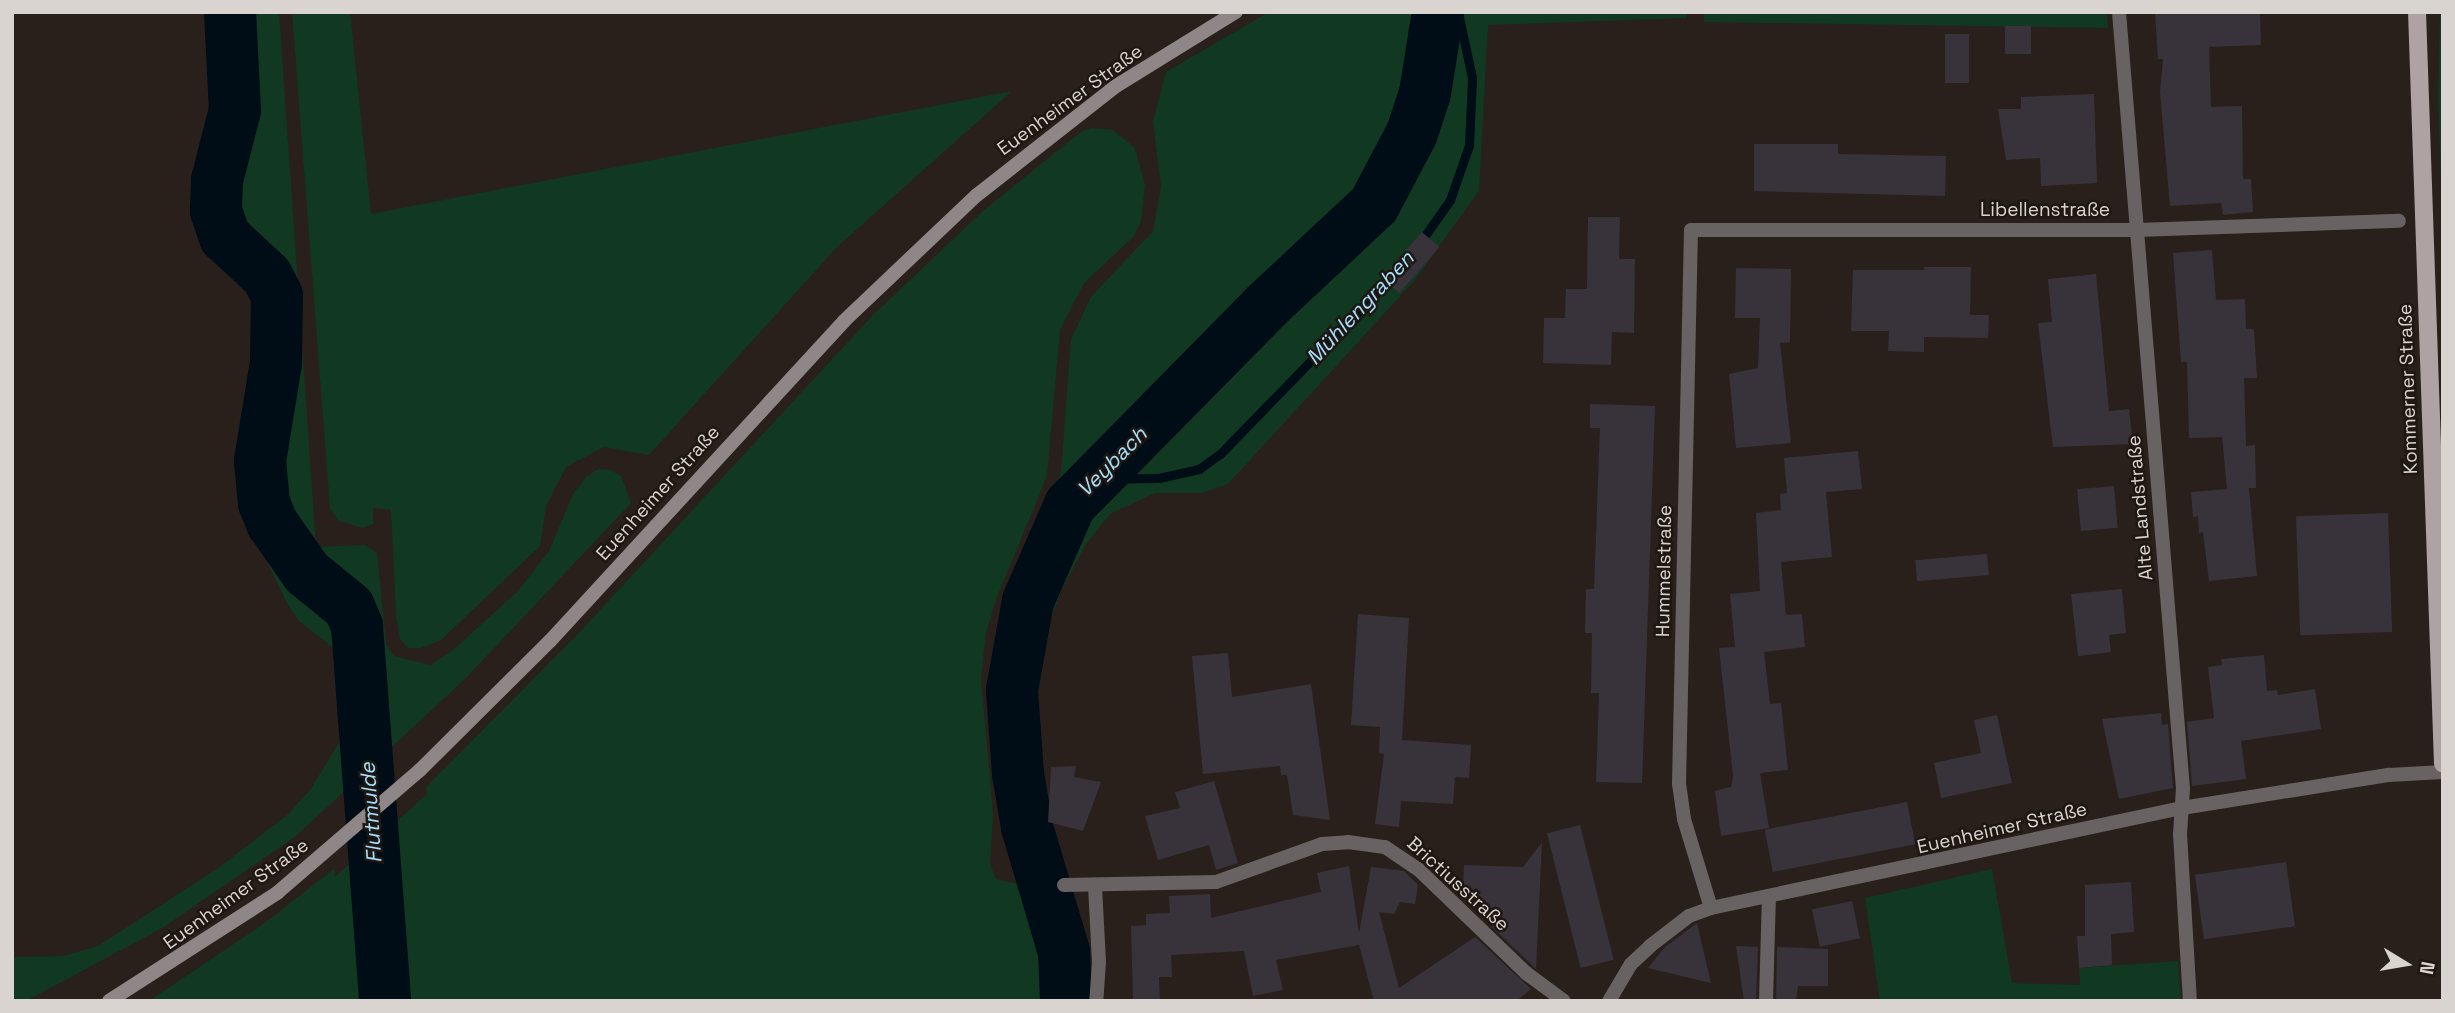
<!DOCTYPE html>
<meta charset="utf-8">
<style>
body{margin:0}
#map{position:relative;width:2455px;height:1013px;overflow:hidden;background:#29201b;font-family:"Space Grotesk",sans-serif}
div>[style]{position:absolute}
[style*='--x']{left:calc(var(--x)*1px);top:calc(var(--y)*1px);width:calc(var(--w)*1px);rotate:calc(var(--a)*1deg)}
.green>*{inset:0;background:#113821}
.stream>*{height:9px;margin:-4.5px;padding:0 4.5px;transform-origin:4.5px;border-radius:4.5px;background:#000c16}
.river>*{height:52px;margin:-26px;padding:0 26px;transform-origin:26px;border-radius:26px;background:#000c16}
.building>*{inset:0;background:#38323b;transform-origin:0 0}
.service>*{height:14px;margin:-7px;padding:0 7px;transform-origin:7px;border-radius:7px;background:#686262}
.minor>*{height:14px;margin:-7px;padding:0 7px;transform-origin:7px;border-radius:7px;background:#686262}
.secondary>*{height:14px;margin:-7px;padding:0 7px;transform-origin:7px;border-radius:7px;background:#8f8687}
.primary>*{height:18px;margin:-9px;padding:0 9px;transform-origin:9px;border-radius:9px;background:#aea2a3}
span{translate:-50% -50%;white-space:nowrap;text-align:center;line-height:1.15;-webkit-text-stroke:5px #1f1712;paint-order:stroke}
.street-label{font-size:19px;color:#dad4d0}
.water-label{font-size:21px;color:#a5e0fe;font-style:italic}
.frame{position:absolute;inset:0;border:14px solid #dad4d0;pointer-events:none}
.north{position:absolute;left:2371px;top:929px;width:70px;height:70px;-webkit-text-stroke:5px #1f1712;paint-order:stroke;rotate:101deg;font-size:19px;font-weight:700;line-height:28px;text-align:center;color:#dad4d0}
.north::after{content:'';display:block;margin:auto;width:24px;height:32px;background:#dad4d0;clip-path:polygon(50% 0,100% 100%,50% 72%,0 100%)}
</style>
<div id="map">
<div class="green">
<i style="clip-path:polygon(211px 12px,279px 12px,316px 547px,365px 545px,377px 553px,386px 644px,394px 656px,430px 665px,453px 650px,518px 591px,549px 551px,573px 494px,586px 477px,598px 469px,611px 470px,621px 476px,631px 503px,466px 678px,296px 836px,164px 927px,26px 1001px,12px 1001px,12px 957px,63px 956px,98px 946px,221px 866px,287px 815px,310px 790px,339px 743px,343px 727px,344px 656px,299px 621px,288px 605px,257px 541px,243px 494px,243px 445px,259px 353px,259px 319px,247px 289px,211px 251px,195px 213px,196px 179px,215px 117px)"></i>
<i style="clip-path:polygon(292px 12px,350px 12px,371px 214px,1012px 91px,837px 247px,649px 455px,604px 447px,566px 467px,546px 506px,540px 546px,441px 640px,421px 648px,408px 648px,400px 639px,396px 614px,391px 510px,373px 508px,373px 524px,363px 528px,339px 521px,330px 509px)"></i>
<i style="clip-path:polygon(1269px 12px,1687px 12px,1687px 18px,1488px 25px,1479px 191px,1414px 281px,1228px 484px,1202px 493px,1155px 493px,1110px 514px,1086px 544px,1061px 591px,1037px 657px,1032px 691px,1039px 819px,1056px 872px,1047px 869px,1024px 773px,1020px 677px,1030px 616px,1020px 612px,1008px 691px,1014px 774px,1030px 867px,1025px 872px,1013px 861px,1007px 840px,993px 671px,1003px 614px,1061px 473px,1071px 339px,1091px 297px,1153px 231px,1161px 187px,1153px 121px,1166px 72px)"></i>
<i style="clip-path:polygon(1704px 12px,2107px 12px,2108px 28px,1704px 22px)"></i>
<i style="clip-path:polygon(2440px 12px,2443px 12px,2443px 235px,2438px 99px)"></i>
<i style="clip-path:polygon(1092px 128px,1113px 130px,1135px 148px,1145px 185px,1141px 222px,1133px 237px,1084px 283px,1060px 330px,1047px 476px,997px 597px,986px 632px,981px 678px,993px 814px,990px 864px,996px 879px,1018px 884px,1017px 890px,1029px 893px,1033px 888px,1074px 898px,1088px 968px,1087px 1001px,149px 1001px,262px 925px,334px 869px,335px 877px,427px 794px,426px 787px,577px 635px,872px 316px,983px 211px,1082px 131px)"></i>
<i style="clip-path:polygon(1992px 869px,2012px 983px,2080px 985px,2079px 968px,2178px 961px,2181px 1001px,1880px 1001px,1865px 898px)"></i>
</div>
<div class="stream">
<i style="--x:1419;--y:244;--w:54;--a:-54.8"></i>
<i style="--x:1450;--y:200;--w:58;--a:-70.9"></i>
<i style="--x:1469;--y:145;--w:67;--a:-87.4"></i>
<i style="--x:1472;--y:78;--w:67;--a:-102"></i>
<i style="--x:1094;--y:479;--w:65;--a:-0.9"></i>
<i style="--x:1159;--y:478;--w:41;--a:-12.7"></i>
<i style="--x:1199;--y:469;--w:26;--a:-36"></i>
<i style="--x:1220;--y:454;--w:251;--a:-45.8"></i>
</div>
<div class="river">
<i style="--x:230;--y:12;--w:98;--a:87.1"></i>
<i style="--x:235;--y:110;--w:72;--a:104.4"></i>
<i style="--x:217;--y:180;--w:31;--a:92"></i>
<i style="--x:216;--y:211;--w:28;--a:71"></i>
<i style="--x:225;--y:237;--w:57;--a:42.9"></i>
<i style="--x:267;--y:276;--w:22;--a:63"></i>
<i style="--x:277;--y:296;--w:67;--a:90.9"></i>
<i style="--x:276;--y:363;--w:99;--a:99.3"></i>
<i style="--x:260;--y:461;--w:42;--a:84.6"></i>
<i style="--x:264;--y:503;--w:22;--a:68"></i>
<i style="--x:272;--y:523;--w:61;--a:55"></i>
<i style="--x:307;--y:573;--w:54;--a:39"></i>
<i style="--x:349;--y:607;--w:21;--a:67"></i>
<i style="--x:357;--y:626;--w:376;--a:85.7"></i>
<i style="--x:1066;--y:1001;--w:49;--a:-92.3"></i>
<i style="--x:1064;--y:952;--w:130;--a:-106.5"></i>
<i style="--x:1027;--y:827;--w:54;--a:-99.6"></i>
<i style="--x:1018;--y:774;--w:84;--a:-94.1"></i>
<i style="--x:1012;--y:690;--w:90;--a:-79.8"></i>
<i style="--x:1028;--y:601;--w:105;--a:-66.4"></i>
<i style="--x:1070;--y:505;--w:279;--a:-45.4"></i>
<i style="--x:1266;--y:306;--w:148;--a:-43.1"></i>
<i style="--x:1374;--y:205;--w:81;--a:-62.2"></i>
<i style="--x:1412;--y:133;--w:42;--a:-72"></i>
<i style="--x:1425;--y:93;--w:82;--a:-80.9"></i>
</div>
<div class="building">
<i style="clip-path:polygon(2155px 12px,2260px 12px,2261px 45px,2209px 47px,2211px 107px,2242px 106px,2243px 179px,2251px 179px,2253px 212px,2223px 215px,2221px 203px,2170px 206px,2160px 92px,2163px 59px,2158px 59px)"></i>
<i style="left:2005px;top:26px;width:26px;height:28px"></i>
<i style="left:1945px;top:34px;width:24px;height:49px"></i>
<i style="clip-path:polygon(2094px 94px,2097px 183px,2041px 186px,2040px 158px,2006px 160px,1998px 109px,2021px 109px,2021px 97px)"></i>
<i style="clip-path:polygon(1754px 144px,1838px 144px,1838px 154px,1946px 156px,1945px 196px,1754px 191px)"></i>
<i style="clip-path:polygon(1588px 217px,1620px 217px,1619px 259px,1635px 259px,1634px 333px,1612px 332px,1611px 365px,1543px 363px,1544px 318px,1565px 318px,1566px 289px,1587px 289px)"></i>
<i style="left:1422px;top:232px;width:23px;height:61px;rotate:41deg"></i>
<i style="clip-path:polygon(2212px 250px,2216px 300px,2245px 299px,2246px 329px,2254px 329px,2257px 378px,2244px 378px,2246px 446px,2255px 445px,2256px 488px,2249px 488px,2257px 576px,2209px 581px,2203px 532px,2199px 533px,2198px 516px,2193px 517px,2191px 492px,2227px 489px,2222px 437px,2189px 438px,2187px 362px,2181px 362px,2173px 253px)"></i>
<i style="clip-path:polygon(1924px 267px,1971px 267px,1970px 315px,1989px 315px,1988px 338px,1924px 337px,1924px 352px,1888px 351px,1889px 331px,1851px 331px,1853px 270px,1924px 270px)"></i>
<i style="clip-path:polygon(1736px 268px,1791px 269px,1790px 342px,1780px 343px,1791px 443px,1736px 448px,1729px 374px,1758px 368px,1760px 318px,1735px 318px)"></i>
<i style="clip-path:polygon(2096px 274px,2109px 411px,2129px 409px,2133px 444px,2053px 447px,2038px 323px,2052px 322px,2048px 279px)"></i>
<i style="clip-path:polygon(1590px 404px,1655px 406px,1642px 783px,1596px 782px,1599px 693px,1591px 693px,1592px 633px,1585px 633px,1586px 589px,1594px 589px,1600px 428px,1590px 428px)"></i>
<i style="clip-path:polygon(1858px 451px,1862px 489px,1826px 492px,1832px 557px,1781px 562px,1786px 615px,1802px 614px,1805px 647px,1764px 652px,1770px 704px,1781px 703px,1788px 770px,1760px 773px,1769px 828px,1721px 836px,1715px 791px,1731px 787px,1733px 776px,1719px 648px,1735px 647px,1730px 594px,1760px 591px,1756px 513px,1781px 510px,1780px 494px,1787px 493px,1784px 458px)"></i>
<i style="left:2114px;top:486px;width:42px;height:37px;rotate:85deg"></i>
<i style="left:2388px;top:513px;width:119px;height:92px;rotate:88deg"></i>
<i style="left:1987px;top:554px;width:21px;height:72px;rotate:85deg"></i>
<i style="clip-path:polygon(2122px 589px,2126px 633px,2109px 635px,2111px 652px,2078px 656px,2071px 594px)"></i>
<i style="clip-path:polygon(1358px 614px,1409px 618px,1402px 740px,1471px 745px,1469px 778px,1455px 777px,1453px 804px,1401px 801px,1399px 827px,1375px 824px,1384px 754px,1379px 753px,1380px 727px,1351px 725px)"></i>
<i style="clip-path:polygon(1228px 653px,1232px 697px,1311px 684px,1330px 820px,1293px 815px,1287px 775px,1281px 775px,1280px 766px,1203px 774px,1192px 656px)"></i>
<i style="clip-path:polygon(2264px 655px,2267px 691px,2277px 690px,2278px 695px,2315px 689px,2321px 729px,2241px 741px,2246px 779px,2192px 786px,2187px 722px,2214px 718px,2208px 667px,2222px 665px,2221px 659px)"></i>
<i style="clip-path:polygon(2161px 713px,2162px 725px,2168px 724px,2173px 788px,2119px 799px,2102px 719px)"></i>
<i style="clip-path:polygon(1997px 715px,2012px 783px,1941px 798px,1934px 763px,1981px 753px,1974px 720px)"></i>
<i style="clip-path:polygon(1076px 766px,1074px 777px,1101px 782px,1083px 831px,1048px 822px,1051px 767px)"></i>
<i style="clip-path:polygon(1214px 781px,1238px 863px,1216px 870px,1209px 845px,1158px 860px,1145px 816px,1180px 808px,1175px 792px)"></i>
<i style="left:1907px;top:802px;width:43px;height:145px;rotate:79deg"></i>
<i style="left:1580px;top:825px;width:139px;height:34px;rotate:76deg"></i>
<i style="clip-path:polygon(1542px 842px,1536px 969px,1491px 926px,1497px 923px,1463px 892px,1463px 887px,1464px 865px,1523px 867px)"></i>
<i style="left:2286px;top:862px;width:65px;height:92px;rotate:82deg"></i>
<i style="clip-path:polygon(1349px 866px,1359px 933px,1371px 867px,1404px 871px,1418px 885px,1415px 904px,1400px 902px,1394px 914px,1379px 912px,1399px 988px,1475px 937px,1531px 989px,1516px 1001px,1374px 1001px,1359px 945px,1276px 960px,1283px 990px,1253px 996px,1244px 951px,1171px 955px,1172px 977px,1159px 977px,1160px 1001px,1133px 1001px,1131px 926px,1146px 925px,1146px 914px,1170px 913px,1169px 896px,1210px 894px,1211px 918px,1321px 892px,1317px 873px)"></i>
<i style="clip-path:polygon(2131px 882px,2134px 932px,2111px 934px,2112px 965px,2079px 968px,2077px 936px,2085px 936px,2085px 885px)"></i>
<i style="left:1852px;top:901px;width:38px;height:41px;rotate:78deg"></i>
<i style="clip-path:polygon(1697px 923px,1711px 983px,1648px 968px,1665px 947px)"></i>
<i style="clip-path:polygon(1736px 946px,1758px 947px,1756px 1001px,1744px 1001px)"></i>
<i style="clip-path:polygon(1777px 947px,1828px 949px,1828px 986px,1798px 986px,1796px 1001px,1776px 1001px)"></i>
</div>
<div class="service">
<i style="--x:2137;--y:230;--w:262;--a:-2"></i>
</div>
<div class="minor">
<i style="--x:2119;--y:12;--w:779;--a:85.29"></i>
<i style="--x:2183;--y:788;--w:46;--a:93.7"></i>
<i style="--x:2180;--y:834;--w:167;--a:86.6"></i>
<i style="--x:1064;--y:885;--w:152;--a:-1.1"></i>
<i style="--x:1216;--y:882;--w:113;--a:-19.7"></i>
<i style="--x:1322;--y:844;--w:26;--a:-4"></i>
<i style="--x:1348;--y:842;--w:37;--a:8"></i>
<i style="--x:1385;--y:847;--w:40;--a:34"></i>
<i style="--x:1418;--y:869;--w:150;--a:43.9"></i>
<i style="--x:1526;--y:973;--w:47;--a:36.4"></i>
<i style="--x:1095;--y:886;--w:76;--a:87"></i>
<i style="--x:1099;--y:962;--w:39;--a:94"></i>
<i style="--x:1711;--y:908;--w:93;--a:-106.9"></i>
<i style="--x:1684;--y:819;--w:35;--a:-98"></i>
<i style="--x:1679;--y:784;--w:554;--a:-88.76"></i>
<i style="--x:1691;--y:230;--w:446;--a:0"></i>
<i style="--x:1609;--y:1001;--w:43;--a:-59.3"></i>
<i style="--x:1631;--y:964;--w:26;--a:-43"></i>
<i style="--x:1650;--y:946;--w:49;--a:-37.6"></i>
<i style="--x:1689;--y:916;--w:23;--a:-20"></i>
<i style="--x:1711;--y:908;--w:481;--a:-12"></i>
<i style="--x:2182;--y:808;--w:210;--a:-9.1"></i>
<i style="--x:2389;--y:775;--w:54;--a:-3.2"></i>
<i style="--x:1766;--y:1001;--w:105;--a:-88.4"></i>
</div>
<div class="secondary">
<i style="--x:109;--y:1001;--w:200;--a:-32.7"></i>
<i style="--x:277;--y:893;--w:189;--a:-40.7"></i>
<i style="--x:420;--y:770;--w:183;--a:-44.8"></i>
<i style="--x:550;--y:641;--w:435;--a:-47.4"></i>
<i style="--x:844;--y:321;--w:183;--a:-43.5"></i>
<i style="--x:977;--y:195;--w:177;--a:-38.1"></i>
<i style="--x:1116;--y:86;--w:141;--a:-31.7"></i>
</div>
<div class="primary">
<i style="--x:2417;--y:12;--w:752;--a:88.02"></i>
</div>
<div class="street-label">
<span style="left:1070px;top:100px;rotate:-36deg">Euenheimer Straße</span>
<span style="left:2045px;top:210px">Libellenstraße</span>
<span style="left:2408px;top:389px;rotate:-92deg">Kommerner Straße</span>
<span style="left:658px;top:493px;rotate:-48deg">Euenheimer Straße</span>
<span style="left:2140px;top:508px;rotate:-95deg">Alte Landstraße</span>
<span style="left:1664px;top:571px;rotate:-89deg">Hummelstraße</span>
<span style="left:2002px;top:828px;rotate:-13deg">Euenheimer Straße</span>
<span style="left:1458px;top:884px;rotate:42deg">Brictiusstraße</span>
<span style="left:236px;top:894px;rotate:-36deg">Euenheimer Straße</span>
</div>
<div class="water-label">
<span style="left:1360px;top:308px;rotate:-47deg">Mühlengraben</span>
<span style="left:1112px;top:462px;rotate:-45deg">Veybach</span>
<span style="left:371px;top:813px;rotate:-94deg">Flutmulde</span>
</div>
<div class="frame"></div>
<div class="north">N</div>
</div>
